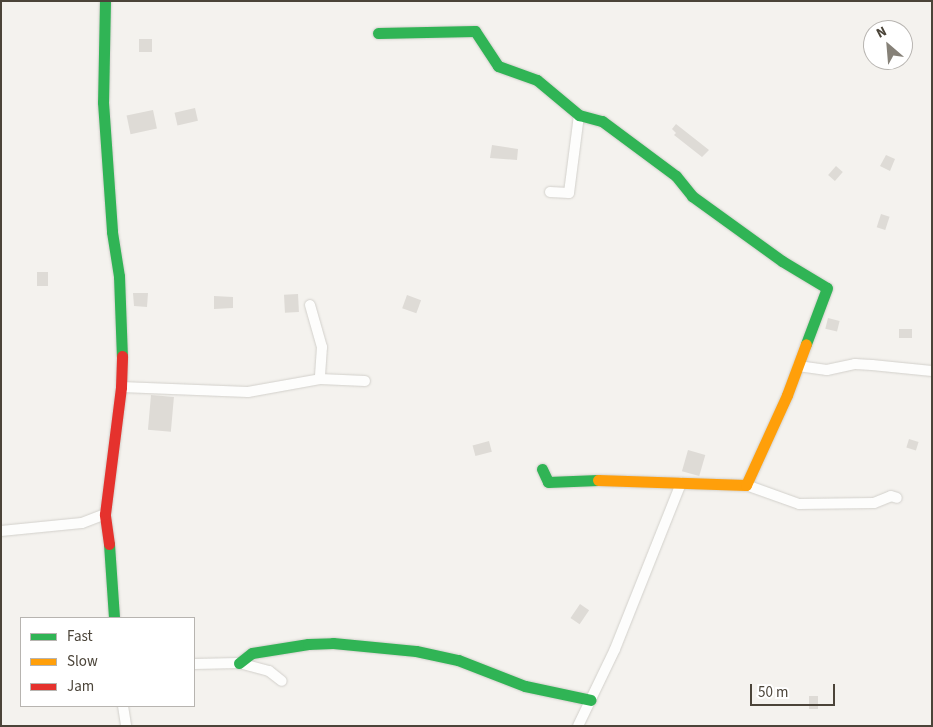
<!DOCTYPE html>
<style>
body{margin:0}
#map{position:relative;width:933px;height:727px;overflow:hidden;background:#f4f2ee;font-family:"Source Sans 3",sans-serif}
div>[style]{position:absolute}
[style*='--x']{left:calc(var(--x)*1px);top:calc(var(--y)*1px);width:calc(var(--w)*1px);rotate:calc(var(--a)*1deg)}
.building>*{inset:0;background:#dedbd6;transform-origin:0 0}
.roads{filter:drop-shadow(0 0 1px #d2d0cb) drop-shadow(0 0 1px #d2d0cb)}
.street>*{height:10px;margin:-5px;padding:0 5px;transform-origin:5px;border-radius:5px;background:#fdfdfc}
.fast>*{height:11px;margin:-5.5px;padding:0 5.5px;transform-origin:5.5px;border-radius:5.5px;background:#30b455}
.slow>*{height:11px;margin:-5.5px;padding:0 5.5px;transform-origin:5.5px;border-radius:5.5px;background:#ff9f0a}
.jam>*{height:11px;margin:-5.5px;padding:0 5.5px;transform-origin:5.5px;border-radius:5.5px;background:#e5322d}
span{translate:-50% -50%;white-space:nowrap;text-align:center;line-height:1.15;-webkit-text-stroke:4px #fff;paint-order:stroke}
.frame{position:absolute;inset:0;border:2px solid #4b4439;pointer-events:none}
.legend{position:absolute;left:20px;top:617px;width:175px;height:90px;box-sizing:border-box;background:#fff;border:1px solid #b7b4b0;margin:0;padding:6px 9px;list-style:none;font-size:15px;color:#4b4439}
.legend li{display:flex;align-items:center;gap:10px;height:25px}
.legend b{width:25px;border:1px solid #b7b4b0}
.north{position:absolute;left:863px;top:20px;width:50px;height:50px;box-sizing:border-box;background:#fff;border:1px solid #b7b4b0;border-radius:50%;rotate:333deg;font-size:14px;font-weight:700;line-height:20px;text-align:center;color:#4b4439}
.north::after{content:'';display:block;margin:auto;width:18px;height:22px;background:#868178;clip-path:polygon(50% 0,100% 100%,50% 72%,0 100%)}
.scale{position:absolute;left:750px;top:684px;width:85px;height:22px;box-sizing:border-box;border:2px solid #4b4439;border-top:0;padding-left:6px;font-size:15px;line-height:18px;white-space:nowrap;color:#4b4439;-webkit-text-stroke:4px #fff;paint-order:stroke}
</style>
<div id="map">
<div class="building">
<i style="left:152px;top:39px;width:13px;height:13px;rotate:90deg"></i>
<i style="left:195px;top:108px;width:13px;height:21px;rotate:77deg"></i>
<i style="left:153px;top:110px;width:19px;height:27px;rotate:78deg"></i>
<i style="clip-path:polygon(676px 124px,709px 150px,702px 157px,674px 135px,676px 133px,672px 129px)"></i>
<i style="clip-path:polygon(492px 145px,518px 149px,517px 160px,490px 158px)"></i>
<i style="clip-path:polygon(886px 155px,895px 159px,890px 171px,880px 166px)"></i>
<i style="left:836px;top:166px;width:9px;height:12px;rotate:41deg"></i>
<i style="left:881px;top:214px;width:9px;height:14px;rotate:18deg"></i>
<i style="left:37px;top:272px;width:11px;height:14px"></i>
<i style="clip-path:polygon(133px 293px,148px 293px,147px 307px,134px 306px)"></i>
<i style="left:298px;top:294px;width:18px;height:14px;rotate:87deg"></i>
<i style="left:407px;top:295px;width:15px;height:14px;rotate:20deg"></i>
<i style="clip-path:polygon(214px 296px,233px 297px,233px 308px,214px 309px)"></i>
<i style="left:828px;top:318px;width:12px;height:11px;rotate:14deg"></i>
<i style="left:899px;top:329px;width:13px;height:9px"></i>
<i style="left:151px;top:395px;width:23px;height:35px;rotate:5deg"></i>
<i style="left:909px;top:439px;width:10px;height:9px;rotate:17deg"></i>
<i style="left:489px;top:441px;width:11px;height:17px;rotate:75deg"></i>
<i style="left:688px;top:450px;width:18px;height:22px;rotate:16deg"></i>
<i style="left:580px;top:604px;width:11px;height:17px;rotate:34deg"></i>
<i style="left:809px;top:696px;width:9px;height:13px"></i>
</div>
<div class="roads">
<div class="street">
<i style="--x:550;--y:192;--w:19;--a:3"></i>
<i style="--x:569;--y:193;--w:79;--a:-82.7"></i>
<i style="--x:310;--y:305;--w:44;--a:74.1"></i>
<i style="--x:322;--y:347;--w:32;--a:94"></i>
<i style="--x:798;--y:366;--w:29;--a:8"></i>
<i style="--x:827;--y:370;--w:29;--a:-12"></i>
<i style="--x:855;--y:364;--w:17;--a:3"></i>
<i style="--x:872;--y:365;--w:60;--a:5.7"></i>
<i style="--x:121;--y:387;--w:127;--a:2.3"></i>
<i style="--x:248;--y:392;--w:73;--a:-10.2"></i>
<i style="--x:320;--y:379;--w:45;--a:2.5"></i>
<i style="--x:746;--y:485;--w:56;--a:19.7"></i>
<i style="--x:799;--y:504;--w:75;--a:-0.8"></i>
<i style="--x:874;--y:503;--w:18;--a:-22"></i>
<i style="--x:891;--y:496;--w:6;--a:18"></i>
<i style="--x:1;--y:531;--w:81;--a:-5.6"></i>
<i style="--x:82;--y:523;--w:25;--a:-21"></i>
<i style="--x:194;--y:664;--w:45;--a:-1.3"></i>
<i style="--x:239;--y:663;--w:31;--a:15"></i>
<i style="--x:269;--y:671;--w:16;--a:38"></i>
<i style="--x:123;--y:706;--w:20;--a:81"></i>
<i style="--x:578;--y:726;--w:85;--a:-64.3"></i>
<i style="--x:615;--y:649;--w:179;--a:-68.3"></i>
</div>
<div class="fast">
<i style="--x:105;--y:1;--w:101;--a:91.1"></i>
<i style="--x:103;--y:102;--w:130;--a:86"></i>
<i style="--x:112;--y:232;--w:45;--a:81"></i>
<i style="--x:119;--y:276;--w:80;--a:87.9"></i>
<i style="--x:378;--y:33;--w:97;--a:-1.2"></i>
<i style="--x:475;--y:31;--w:42;--a:56.7"></i>
<i style="--x:498;--y:66;--w:41;--a:19.7"></i>
<i style="--x:537;--y:80;--w:55;--a:39.8"></i>
<i style="--x:579;--y:115;--w:24;--a:15"></i>
<i style="--x:602;--y:121;--w:92;--a:36.6"></i>
<i style="--x:676;--y:176;--w:26;--a:51"></i>
<i style="--x:692;--y:196;--w:111;--a:35.8"></i>
<i style="--x:782;--y:261;--w:52;--a:31"></i>
<i style="--x:827;--y:288;--w:60;--a:110.6"></i>
<i style="--x:542;--y:469;--w:14;--a:65"></i>
<i style="--x:548;--y:482;--w:50;--a:-2.3"></i>
<i style="--x:109;--y:544;--w:74;--a:86.1"></i>
<i style="--x:239;--y:663;--w:16;--a:-38"></i>
<i style="--x:252;--y:653;--w:57;--a:-9.1"></i>
<i style="--x:308;--y:644;--w:25;--a:-2"></i>
<i style="--x:333;--y:643;--w:83;--a:5.5"></i>
<i style="--x:416;--y:651;--w:43;--a:12.1"></i>
<i style="--x:458;--y:660;--w:72;--a:21.2"></i>
<i style="--x:525;--y:686;--w:67;--a:12"></i>
</div>
<div class="slow">
<i style="--x:598;--y:480;--w:148;--a:1.9"></i>
<i style="--x:746;--y:485;--w:99;--a:-65.5"></i>
<i style="--x:787;--y:395;--w:54;--a:-69.6"></i>
</div>
<div class="jam">
<i style="--x:109;--y:544;--w:30;--a:-98"></i>
<i style="--x:105;--y:514;--w:128;--a:-82.8"></i>
<i style="--x:121;--y:387;--w:31;--a:-88"></i>
</div>
</div>
<div class="frame"></div>
<ul class="legend">
<li><b style="height:6px;background:#30b455"></b>Fast</li>
<li><b style="height:6px;background:#ff9f0a"></b>Slow</li>
<li><b style="height:6px;background:#e5322d"></b>Jam</li>
</ul>
<div class="north">N</div>
<div class="scale">50 m</div>
</div>
